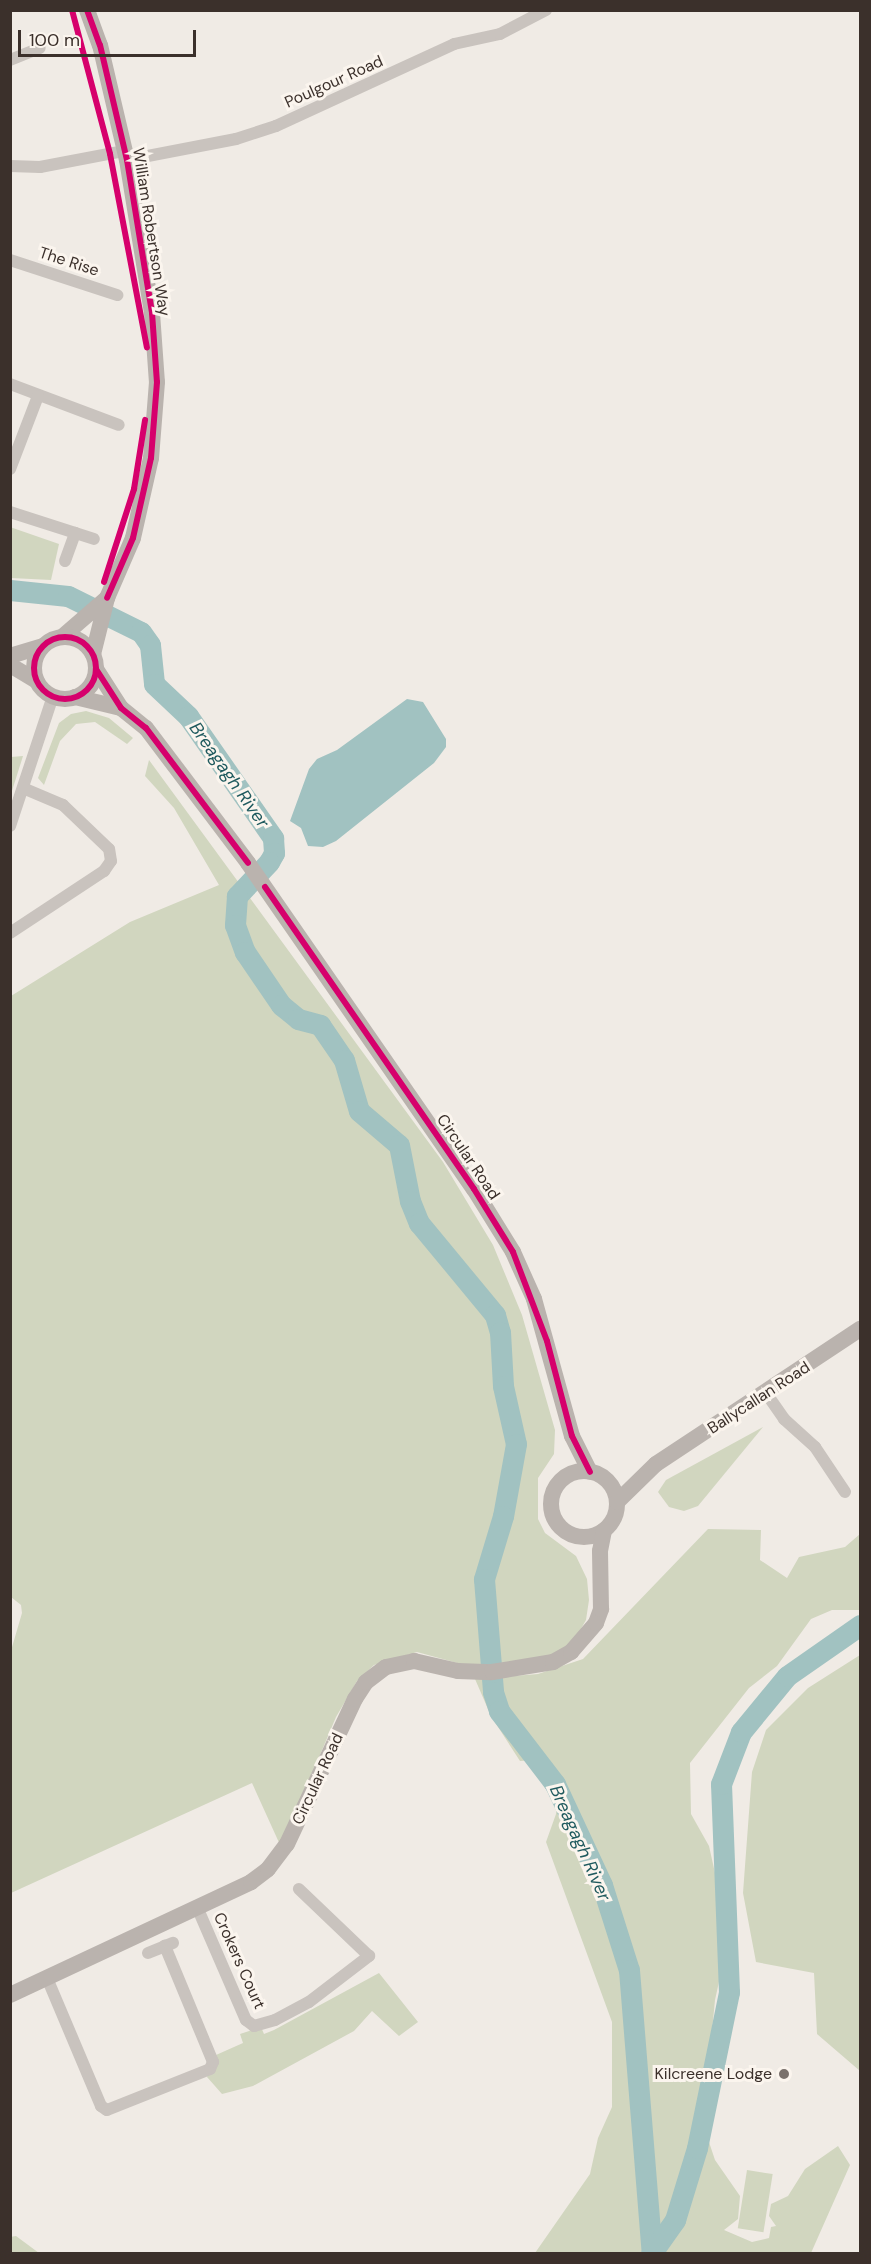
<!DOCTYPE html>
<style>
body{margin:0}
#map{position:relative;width:871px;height:2264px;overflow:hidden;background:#f0ebe5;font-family:"DM Sans",sans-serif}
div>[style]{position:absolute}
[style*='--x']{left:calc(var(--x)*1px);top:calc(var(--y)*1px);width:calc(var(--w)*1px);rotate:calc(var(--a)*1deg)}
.green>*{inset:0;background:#d1d6bf;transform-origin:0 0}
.water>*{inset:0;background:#a1c2c1}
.river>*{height:21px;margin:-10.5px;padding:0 10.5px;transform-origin:10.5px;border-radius:10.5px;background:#a1c2c1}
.street>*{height:12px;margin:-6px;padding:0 6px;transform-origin:6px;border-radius:6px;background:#c9c3be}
.secondary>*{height:16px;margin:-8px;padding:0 8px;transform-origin:8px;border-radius:8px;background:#bab3ae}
.secondary>.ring{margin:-8px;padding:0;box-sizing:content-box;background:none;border:16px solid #bab3ae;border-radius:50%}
.cycleway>*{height:6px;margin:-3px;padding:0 3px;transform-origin:3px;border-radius:3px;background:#d6006c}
.cycleway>.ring{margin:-3px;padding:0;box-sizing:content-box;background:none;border:6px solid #d6006c;border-radius:50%}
.dots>*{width:16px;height:16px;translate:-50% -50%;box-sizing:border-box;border:3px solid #fbf5ee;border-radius:50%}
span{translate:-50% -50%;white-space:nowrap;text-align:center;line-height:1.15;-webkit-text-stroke:6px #fbf5ee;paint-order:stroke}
.street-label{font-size:16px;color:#3b302b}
.poi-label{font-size:16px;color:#3b302b}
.right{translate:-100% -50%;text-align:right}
.water-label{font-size:18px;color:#1f5a5e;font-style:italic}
.frame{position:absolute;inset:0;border:12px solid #3b302b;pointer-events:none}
.scale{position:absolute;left:18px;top:30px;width:178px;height:27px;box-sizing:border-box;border:3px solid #3b302b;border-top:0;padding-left:8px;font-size:18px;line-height:21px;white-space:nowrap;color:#3b302b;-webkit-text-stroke:4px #fbf5ee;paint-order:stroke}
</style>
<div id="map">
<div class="green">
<i style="clip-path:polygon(10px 527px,59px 544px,51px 580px,11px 578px)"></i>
<i style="clip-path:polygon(86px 711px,109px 718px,133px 738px,127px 744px,95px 722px,76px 724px,60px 741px,44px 785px,38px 778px,59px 723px,71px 714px)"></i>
<i style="clip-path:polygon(23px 756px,11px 794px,11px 757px)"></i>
<i style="clip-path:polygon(149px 760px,443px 1162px,493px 1245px,522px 1315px,555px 1430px,554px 1454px,538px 1478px,538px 1519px,545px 1533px,576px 1556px,587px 1579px,589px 1600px,586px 1620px,574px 1641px,554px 1656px,512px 1665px,461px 1664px,417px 1652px,374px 1665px,357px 1681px,336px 1717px,281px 1847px,252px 1783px,11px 1893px,10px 1654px,22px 1613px,21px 1605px,11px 1597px,11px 996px,130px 922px,219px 885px,174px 808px,145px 776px)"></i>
<i style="clip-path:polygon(763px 1427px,698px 1506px,684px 1511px,669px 1507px,658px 1492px,666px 1480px)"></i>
<i style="clip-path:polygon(708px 1529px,761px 1530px,760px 1560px,787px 1578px,799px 1557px,845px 1547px,860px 1534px,860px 1610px,832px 1610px,811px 1619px,777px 1666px,749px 1688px,690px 1763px,691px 1814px,709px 1846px,719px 1891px,722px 1968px,715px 2000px,703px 2124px,715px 2160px,740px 2196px,738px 2219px,724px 2230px,752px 2242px,769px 2238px,771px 2227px,776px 2226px,769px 2216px,771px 2204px,788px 2196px,805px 2169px,838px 2146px,850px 2165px,811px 2253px,535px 2253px,590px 2174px,598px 2138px,612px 2107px,612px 2022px,546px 1842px,556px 1814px,560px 1780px,536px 1760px,520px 1761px,491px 1716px,475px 1679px,538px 1674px,583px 1659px)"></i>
<i style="clip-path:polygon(860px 1655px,860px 2071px,817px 2034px,814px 1973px,756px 1962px,743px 1893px,752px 1772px,766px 1730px,808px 1688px)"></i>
<i style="clip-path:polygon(379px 1973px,418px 2022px,399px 2036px,372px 2011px,354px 2031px,253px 2086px,222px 2094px,207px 2077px,216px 2055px,243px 2043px,240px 2034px,261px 2027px,264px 2034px,274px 2030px)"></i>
<i style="left:747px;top:2170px;width:26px;height:59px;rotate:9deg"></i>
<i style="clip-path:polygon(16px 2236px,39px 2253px,11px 2253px,10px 2237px)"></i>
</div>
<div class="water">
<i style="clip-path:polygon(407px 699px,423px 702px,446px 739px,446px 747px,434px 763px,336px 841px,323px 847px,308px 846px,301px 828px,290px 821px,309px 769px,317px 759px,337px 750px)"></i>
</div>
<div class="river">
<i style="--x:10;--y:590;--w:58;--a:5.9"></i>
<i style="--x:68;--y:596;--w:81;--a:26.3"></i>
<i style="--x:141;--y:632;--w:16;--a:55"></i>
<i style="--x:150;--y:645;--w:39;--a:84"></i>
<i style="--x:154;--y:684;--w:47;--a:43.3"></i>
<i style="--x:188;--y:716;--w:149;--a:55.1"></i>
<i style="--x:273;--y:838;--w:15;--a:86"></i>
<i style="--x:274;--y:853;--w:10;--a:119"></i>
<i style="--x:269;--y:862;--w:47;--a:133.3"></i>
<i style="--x:237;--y:896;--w:29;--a:94"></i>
<i style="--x:235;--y:925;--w:29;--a:70"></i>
<i style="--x:245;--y:952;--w:64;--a:55.8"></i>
<i style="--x:281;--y:1005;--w:22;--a:39"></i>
<i style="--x:298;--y:1019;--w:23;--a:15"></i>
<i style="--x:320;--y:1025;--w:42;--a:55.6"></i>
<i style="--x:344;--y:1060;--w:53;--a:73.6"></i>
<i style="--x:359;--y:1111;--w:52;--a:40.4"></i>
<i style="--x:399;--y:1145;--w:57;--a:78.9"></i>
<i style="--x:410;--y:1201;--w:24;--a:68"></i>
<i style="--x:419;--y:1223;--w:119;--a:50.4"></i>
<i style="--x:495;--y:1315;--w:18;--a:74"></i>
<i style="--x:500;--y:1332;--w:54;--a:86.8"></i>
<i style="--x:503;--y:1386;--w:59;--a:77.4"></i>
<i style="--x:516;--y:1444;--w:73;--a:100.2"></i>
<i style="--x:503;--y:1516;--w:66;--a:106.8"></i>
<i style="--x:484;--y:1579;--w:113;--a:85.4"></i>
<i style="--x:493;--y:1692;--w:20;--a:72"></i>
<i style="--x:499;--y:1711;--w:92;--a:52.5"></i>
<i style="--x:555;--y:1784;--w:111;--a:65"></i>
<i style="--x:602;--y:1885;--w:89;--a:72.4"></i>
<i style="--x:629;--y:1970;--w:284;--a:85.4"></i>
<i style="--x:651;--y:2254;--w:42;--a:-54.8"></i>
<i style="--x:675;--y:2220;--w:75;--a:-73"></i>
<i style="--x:697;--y:2148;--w:159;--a:-78.4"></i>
<i style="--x:729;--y:1992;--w:208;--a:-92.2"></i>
<i style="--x:721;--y:1784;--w:56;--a:-69"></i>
<i style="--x:741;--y:1732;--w:72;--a:-50.6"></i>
<i style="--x:787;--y:1676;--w:89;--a:-34.9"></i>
</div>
<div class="street">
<i style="--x:10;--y:60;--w:32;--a:-22"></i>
<i style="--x:127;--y:160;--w:111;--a:-10.9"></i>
<i style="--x:236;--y:139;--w:42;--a:-18"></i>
<i style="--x:276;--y:126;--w:196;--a:-24.7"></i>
<i style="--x:454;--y:44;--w:47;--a:-12.3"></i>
<i style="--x:500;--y:34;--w:52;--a:-27.6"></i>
<i style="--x:10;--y:166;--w:30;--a:2"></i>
<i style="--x:40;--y:167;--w:86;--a:-10.8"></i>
<i style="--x:10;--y:260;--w:113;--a:18.1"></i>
<i style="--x:10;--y:384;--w:116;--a:20.6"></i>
<i style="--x:10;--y:469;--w:78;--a:-69"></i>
<i style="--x:10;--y:512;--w:88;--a:17.8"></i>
<i style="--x:65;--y:561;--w:30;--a:-70"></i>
<i style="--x:10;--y:826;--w:137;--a:-71.7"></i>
<i style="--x:10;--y:933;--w:113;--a:-33.4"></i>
<i style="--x:104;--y:871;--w:12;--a:-55"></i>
<i style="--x:111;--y:861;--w:12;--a:-99"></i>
<i style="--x:109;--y:849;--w:64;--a:-136.3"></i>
<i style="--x:63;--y:805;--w:43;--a:-157"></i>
<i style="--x:766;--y:1393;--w:32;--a:55"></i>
<i style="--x:784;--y:1419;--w:42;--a:42.1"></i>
<i style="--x:815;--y:1447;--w:54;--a:56.3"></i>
<i style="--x:197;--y:1907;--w:123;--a:66.6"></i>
<i style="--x:246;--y:2020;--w:10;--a:37"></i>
<i style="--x:254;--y:2026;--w:22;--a:-16"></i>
<i style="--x:275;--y:2020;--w:38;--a:-28"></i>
<i style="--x:309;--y:2002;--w:76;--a:-37.5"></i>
<i style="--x:369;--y:1956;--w:97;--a:-136.3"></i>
<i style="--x:148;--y:1953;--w:27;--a:-22"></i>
<i style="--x:47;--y:1978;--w:139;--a:67.1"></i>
<i style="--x:101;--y:2106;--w:7;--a:34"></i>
<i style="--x:107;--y:2110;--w:111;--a:-21.7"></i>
<i style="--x:210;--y:2069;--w:8;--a:-67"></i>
<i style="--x:213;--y:2062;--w:126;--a:-112.5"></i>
</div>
<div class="secondary">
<i style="--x:87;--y:10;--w:37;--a:70"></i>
<i style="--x:100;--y:45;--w:118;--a:76.8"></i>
<i style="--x:127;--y:160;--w:155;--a:80.7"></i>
<i style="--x:152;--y:313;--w:69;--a:85.9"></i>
<i style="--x:157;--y:382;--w:76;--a:94.5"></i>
<i style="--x:151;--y:458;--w:82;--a:102.7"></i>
<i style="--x:133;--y:538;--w:65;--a:113.4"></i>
<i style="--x:107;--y:598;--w:58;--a:104"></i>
<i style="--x:62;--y:637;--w:60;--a:-40.9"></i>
<i class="ring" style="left:34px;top:637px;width:46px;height:46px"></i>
<i style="--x:10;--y:656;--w:34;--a:-17"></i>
<i style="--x:10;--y:665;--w:31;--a:31"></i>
<i style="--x:96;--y:669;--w:46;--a:57.3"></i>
<i style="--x:121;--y:708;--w:32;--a:39"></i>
<i style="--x:146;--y:728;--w:169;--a:52.9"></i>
<i style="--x:248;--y:863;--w:397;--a:55.3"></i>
<i style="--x:474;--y:1189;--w:74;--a:58.2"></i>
<i style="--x:513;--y:1252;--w:51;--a:65.9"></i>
<i style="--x:534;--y:1299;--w:142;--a:74.5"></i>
<i style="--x:572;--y:1436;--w:40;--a:63.4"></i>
<i style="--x:75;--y:697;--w:47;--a:13.4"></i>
<i class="ring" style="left:551px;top:1471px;width:50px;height:50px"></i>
<i style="--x:617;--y:1502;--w:54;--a:-44.3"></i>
<i style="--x:656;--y:1464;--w:245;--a:-33.5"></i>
<i style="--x:10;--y:1995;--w:266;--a:-25.1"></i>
<i style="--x:251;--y:1882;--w:21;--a:-37"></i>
<i style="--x:268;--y:1869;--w:31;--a:-53"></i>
<i style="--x:287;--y:1844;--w:160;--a:-64.9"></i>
<i style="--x:355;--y:1699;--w:20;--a:-57"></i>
<i style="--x:366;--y:1682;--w:25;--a:-37"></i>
<i style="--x:386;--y:1667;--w:29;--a:-12"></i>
<i style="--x:414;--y:1661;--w:45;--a:12.8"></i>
<i style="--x:458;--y:1671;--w:34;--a:2"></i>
<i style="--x:492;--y:1672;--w:62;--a:-9.3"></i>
<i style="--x:553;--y:1662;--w:21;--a:-29"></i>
<i style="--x:571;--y:1652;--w:38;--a:-49"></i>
<i style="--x:596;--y:1623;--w:15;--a:-70"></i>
<i style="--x:601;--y:1609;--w:58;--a:-91"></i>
<i style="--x:600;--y:1551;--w:21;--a:-79"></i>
</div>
<div class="cycleway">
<i style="--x:72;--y:10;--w:149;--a:75.2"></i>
<i style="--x:110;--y:154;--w:197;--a:79.2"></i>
<i style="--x:87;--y:10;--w:37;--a:70"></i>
<i style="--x:100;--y:45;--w:118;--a:76.8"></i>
<i style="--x:127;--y:160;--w:155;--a:80.7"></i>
<i style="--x:152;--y:313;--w:69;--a:85.9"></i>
<i style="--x:157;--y:382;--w:76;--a:94.5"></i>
<i style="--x:151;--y:458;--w:82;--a:102.7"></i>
<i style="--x:133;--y:538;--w:65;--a:113.4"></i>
<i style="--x:104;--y:582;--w:98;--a:-72.1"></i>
<i style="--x:134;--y:489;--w:70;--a:-80.9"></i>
<i class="ring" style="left:34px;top:637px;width:56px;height:56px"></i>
<i style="--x:96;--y:669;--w:46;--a:57.3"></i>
<i style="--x:121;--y:708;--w:32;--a:39"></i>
<i style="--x:146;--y:728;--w:169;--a:52.9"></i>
<i style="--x:265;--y:887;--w:367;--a:55.3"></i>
<i style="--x:474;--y:1189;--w:74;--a:58.2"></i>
<i style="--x:513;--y:1252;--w:95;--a:69.1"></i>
<i style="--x:547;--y:1341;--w:98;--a:75.3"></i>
<i style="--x:572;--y:1436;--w:40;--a:63.4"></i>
</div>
<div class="dots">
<i style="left:784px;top:2074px;background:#7a716c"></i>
</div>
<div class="street-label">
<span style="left:334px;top:82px;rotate:-24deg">Poulgour Road</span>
<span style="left:151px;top:232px;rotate:81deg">William Robertson Way</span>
<span style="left:69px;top:262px;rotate:18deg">The Rise</span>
<span style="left:468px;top:1157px;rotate:56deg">Circular Road</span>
<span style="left:759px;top:1398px;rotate:-33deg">Ballycallan Road</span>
<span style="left:318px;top:1779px;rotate:-65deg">Circular Road</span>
<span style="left:239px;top:1961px;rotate:66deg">Crokers Court</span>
</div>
<div class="poi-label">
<span class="right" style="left:772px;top:2074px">Kilcreene Lodge</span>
</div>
<div class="water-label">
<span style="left:229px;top:775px;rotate:55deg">Breagagh River</span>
<span style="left:580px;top:1843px;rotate:66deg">Breagagh River</span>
</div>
<div class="frame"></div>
<div class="scale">100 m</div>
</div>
